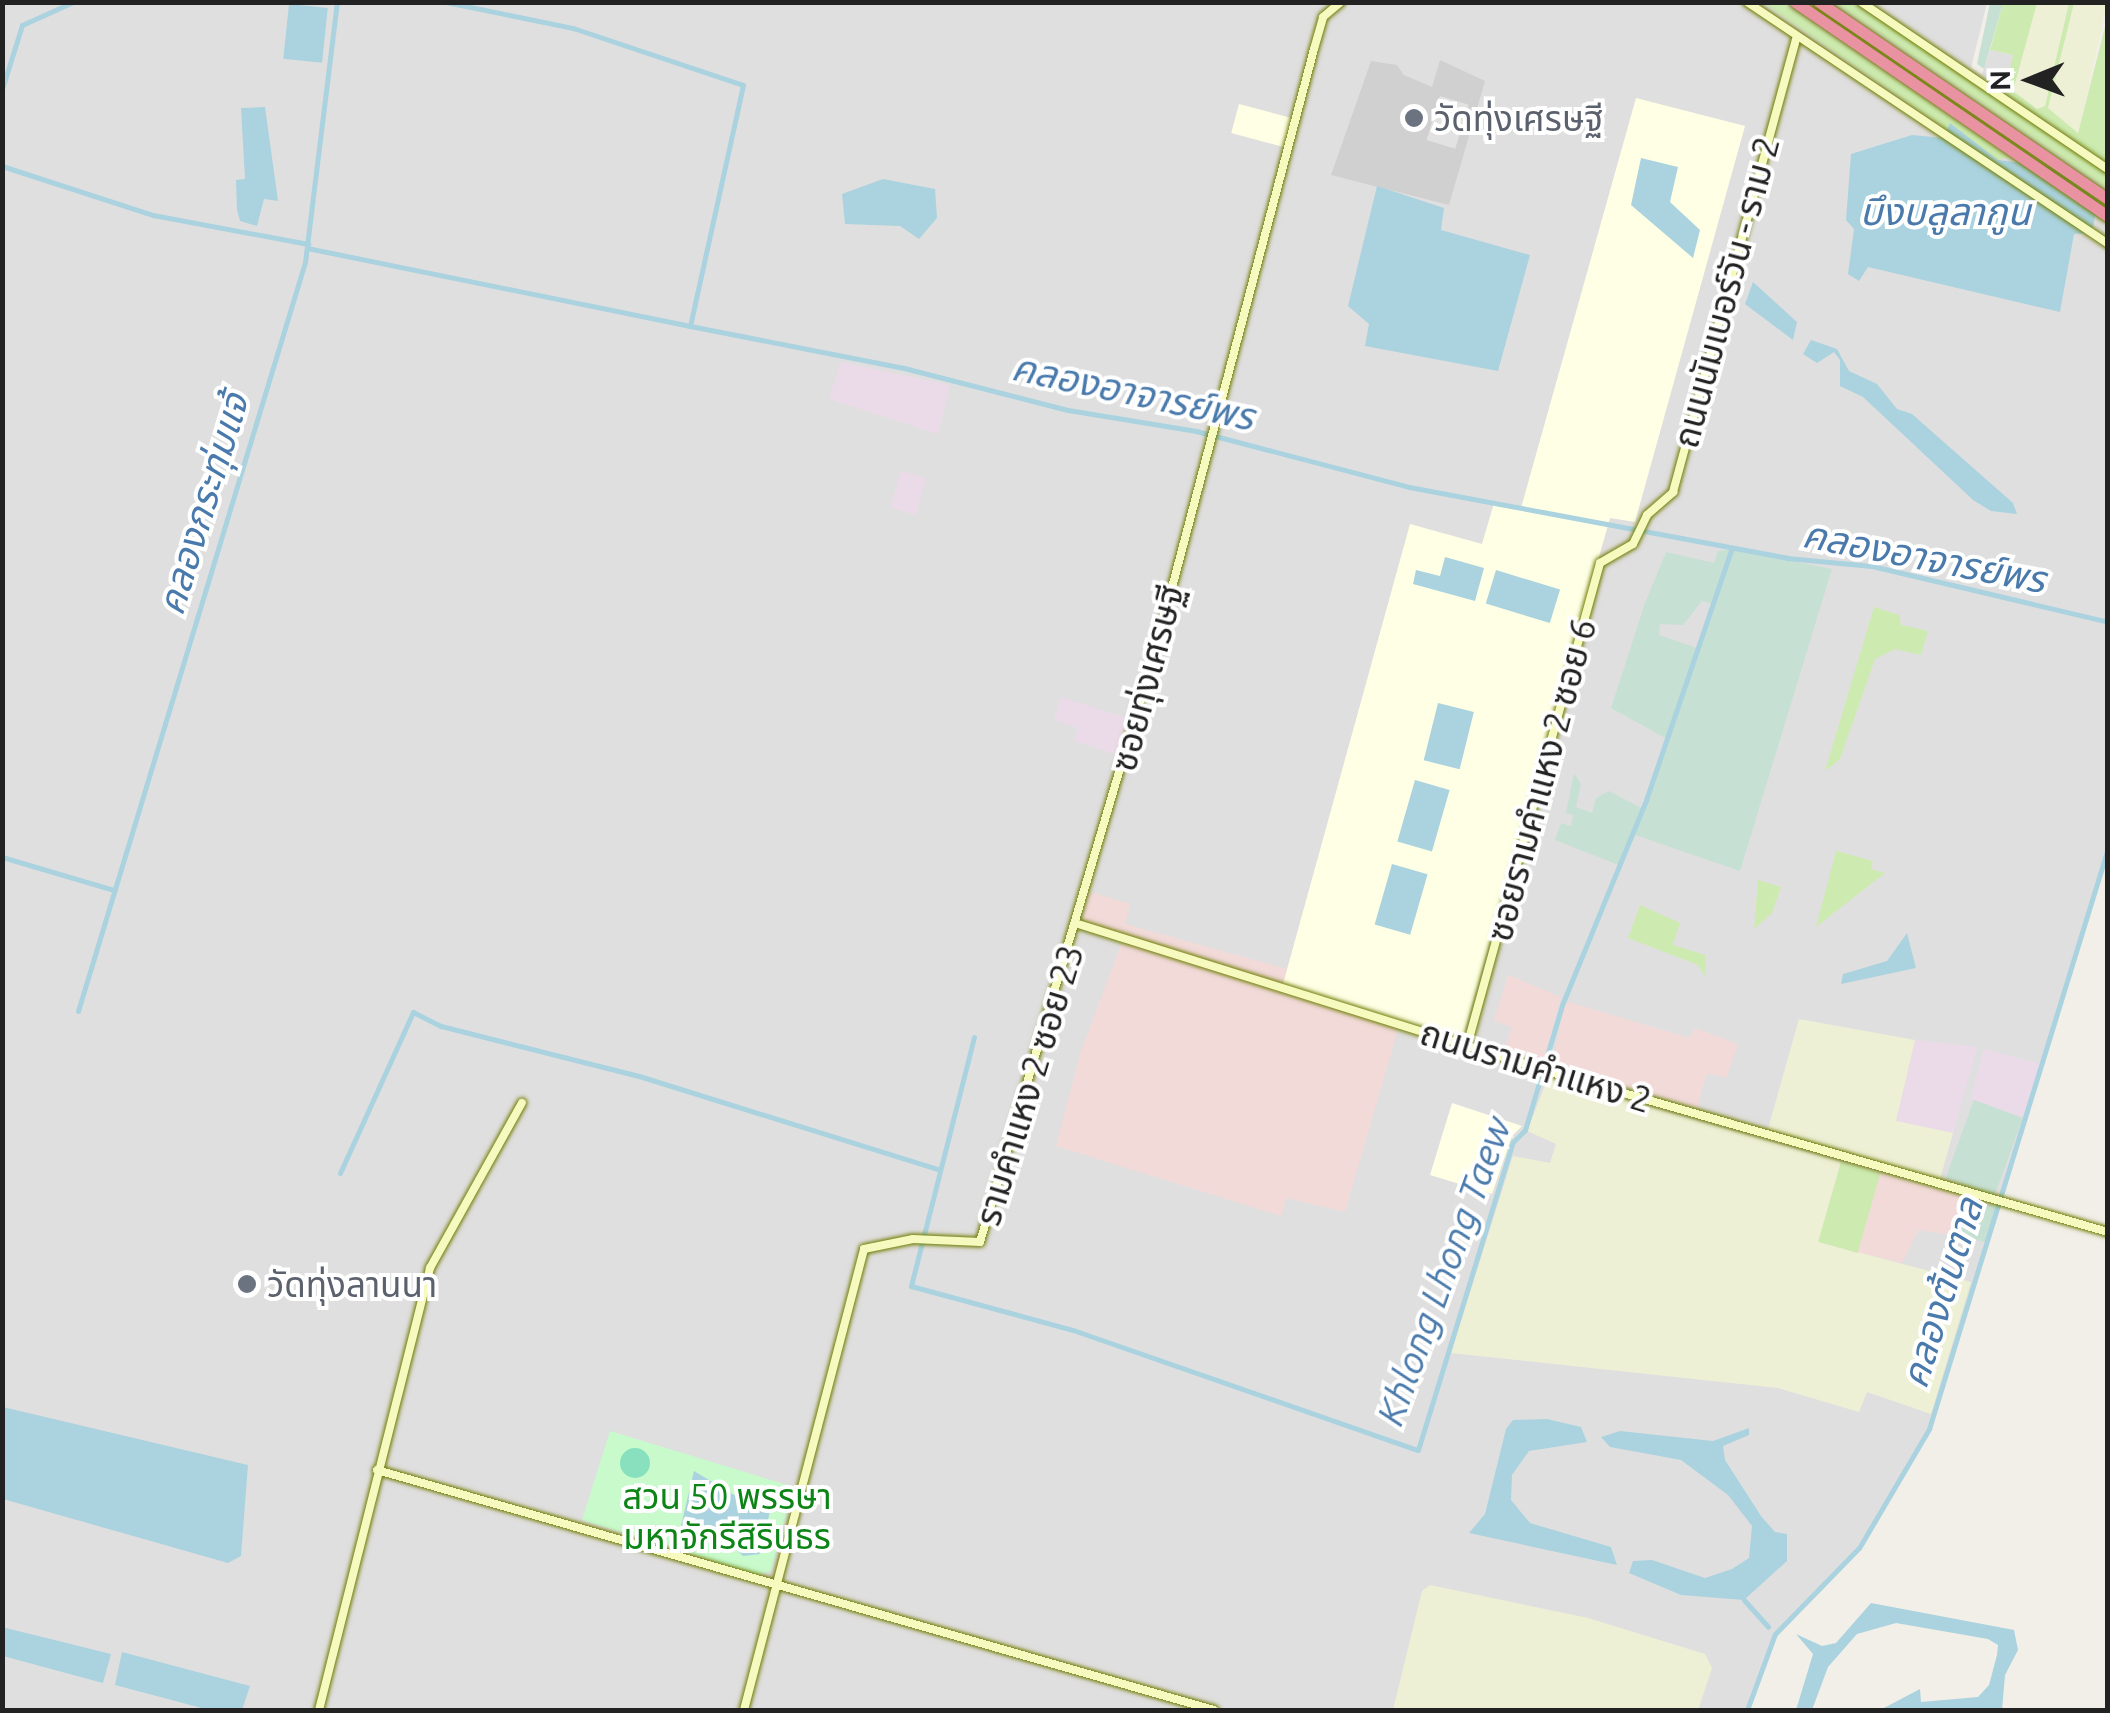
<!DOCTYPE html>
<meta charset="utf-8">
<style>
body{margin:0}
#map{position:relative;width:2110px;height:1713px;overflow:hidden;background:#f2efe9;font-family:Ubuntu,"Noto Sans Thai",sans-serif}
div>[style]{position:absolute}
[style*='--x']{left:calc(var(--x)*1px);top:calc(var(--y)*1px);width:calc(var(--w)*1px);rotate:calc(var(--a)*1deg)}
.residential>*{inset:0;background:#e0dfdf}
.commercial>*{inset:0;background:#f2dad9}
.industrial>*{inset:0;background:#ebdbe8;transform-origin:0 0}
.education>*{inset:0;background:#ffffe5;transform-origin:0 0}
.religious>*{inset:0;background:#d0d0d0}
.farmland>*{inset:0;background:#eef0d5}
.grass>*{inset:0;background:#cdebb0;transform-origin:0 0}
.wetland>*{inset:0;background:#c6e0d4;transform-origin:0 0}
.park>*{inset:0;background:#c8facc}
.pitch>*{inset:0;background:#88e0be}
.round{border-radius:50%}
.parking>*{inset:0;background:#e2e2e2;transform-origin:0 0}
.water>*{inset:0;background:#aad3df;transform-origin:0 0}
.canal>*{height:5px;margin:-2.5px;padding:0 2.5px;transform-origin:2.5px;border-radius:2.5px;background:#aad3df}
.roads{filter:drop-shadow(0 0 2px #707d05) drop-shadow(0 0 2px #707d05)}
.secondary>*{height:8px;margin:-4px;padding:0 4px;transform-origin:4px;border-radius:4px;background:#f7fabf}
.highway>*{height:11px;margin:-5.5px;padding:0 5.5px;transform-origin:5.5px;border-radius:5.5px;background:#e892a2}
.dots>*{width:28px;height:28px;translate:-50% -50%;box-sizing:border-box;border:5px solid #fff;border-radius:50%}
span{translate:-50% -50%;white-space:nowrap;text-align:center;line-height:1.15;-webkit-text-stroke:8px #fff;paint-order:stroke}
.worship-label{font-size:35px;color:#5b616d}
.left{translate:0 -50%;text-align:left}
.street-label{font-size:35px;color:#222}
.park-label{font-size:35px;color:#0c8416}
.water-label{font-size:38px;color:#4a7aab;font-style:italic}
.frame{position:absolute;inset:0;border:5px solid #222;pointer-events:none}
.north{position:absolute;left:1980px;top:30px;width:100px;height:100px;-webkit-text-stroke:8px #fff;paint-order:stroke;rotate:269deg;font-size:28px;font-weight:700;line-height:40px;text-align:center;color:#222}
.north::after{content:'';display:block;margin:auto;width:35px;height:45px;background:#222;clip-path:polygon(50% 0,100% 100%,50% 72%,0 100%)}
</style>
<div id="map">
<div class="residential">
<i style="clip-path:polygon(3px 3px,1987px 3px,1971px 68px,1982px 74px,1990px 50px,2014px 55px,2005px 91px,2107px 162px,2107px 860px,1930px 1430px,1861px 1549px,1777px 1636px,1750px 1710px,3px 1710px)"></i>
</div>
<div class="commercial">
<i style="clip-path:polygon(1090px 892px,1130px 904px,1125px 924px,1287px 969px,1283px 984px,1082px 922px)"></i>
<i style="clip-path:polygon(1122px 942px,1398px 1029px,1345px 1212px,1287px 1198px,1281px 1216px,1056px 1146px,1080px 1054px)"></i>
<i style="clip-path:polygon(1508px 975px,1561px 997px,1543px 1062px,1504px 1050px,1512px 1027px,1494px 1021px)"></i>
<i style="clip-path:polygon(1565px 1001px,1690px 1038px,1695px 1028px,1738px 1044px,1726px 1078px,1707px 1073px,1697px 1108px,1552px 1065px)"></i>
<i style="clip-path:polygon(1880px 1173px,1962px 1196px,1952px 1235px,1918px 1230px,1902px 1263px,1856px 1252px)"></i>
</div>
<div class="industrial">
<i style="clip-path:polygon(841px 362px,950px 385px,938px 434px,829px 399px)"></i>
<i style="left:901px;top:471px;width:26px;height:38px;rotate:16deg"></i>
<i style="clip-path:polygon(1061px 697px,1132px 720px,1122px 756px,1074px 741px,1078px 728px,1054px 720px)"></i>
<i style="clip-path:polygon(1915px 1040px,1977px 1047px,1953px 1133px,1896px 1122px)"></i>
<i style="clip-path:polygon(1984px 1049px,2041px 1064px,2023px 1118px,1971px 1099px)"></i>
</div>
<div class="education">
<i style="clip-path:polygon(1636px 98px,1745px 126px,1635px 522px,1610px 518px,1462px 1040px,1283px 984px,1410px 524px,1482px 544px,1494px 503px,1521px 508px)"></i>
<i style="left:1239px;top:104px;width:55px;height:30px;rotate:15deg"></i>
<i style="clip-path:polygon(1452px 1103px,1522px 1126px,1512px 1136px,1492px 1194px,1430px 1175px)"></i>
</div>
<div class="religious">
<i style="clip-path:polygon(1440px 60px,1485px 81px,1449px 205px,1331px 175px,1371px 61px,1397px 65px,1404px 75px,1432px 87px)"></i>
</div>
<div class="farmland">
<i style="clip-path:polygon(2037px 3px,2069px 3px,2045px 106px,2037px 109px,2013px 91px)"></i>
<i style="clip-path:polygon(2074px 3px,2107px 3px,2078px 134px,2048px 108px)"></i>
<i style="clip-path:polygon(1799px 1019px,1915px 1040px,1896px 1121px,1953px 1133px,1940px 1179px,1768px 1129px)"></i>
<i style="clip-path:polygon(1548px 1078px,1841px 1162px,1819px 1242px,1971px 1282px,1931px 1414px,1867px 1392px,1859px 1412px,1778px 1388px,1451px 1353px,1513px 1156px,1550px 1163px,1556px 1144px,1527px 1131px)"></i>
<i style="clip-path:polygon(1430px 1585px,1588px 1618px,1705px 1654px,1712px 1668px,1698px 1710px,1393px 1710px,1422px 1591px)"></i>
</div>
<div class="grass">
<i style="clip-path:polygon(1764px 3px,1782px 3px,2008px 157px,1998px 160px,1951px 124px,1948px 130px)"></i>
<i style="clip-path:polygon(1836px 3px,1853px 3px,1948px 64px,2107px 173px,2107px 188px)"></i>
<i style="clip-path:polygon(2003px 3px,2037px 3px,2013px 91px,2037px 109px,2045px 106px,2069px 3px,2074px 3px,2048px 108px,2078px 133px,2107px 19px,2107px 163px,2004px 92px,2013px 55px,1990px 50px)"></i>
<i style="clip-path:polygon(1874px 607px,1899px 615px,1901px 625px,1928px 631px,1921px 655px,1895px 649px,1875px 659px,1840px 759px,1825px 771px)"></i>
<i style="clip-path:polygon(1836px 851px,1873px 861px,1871px 869px,1885px 873px,1816px 927px)"></i>
<i style="clip-path:polygon(1758px 880px,1781px 887px,1772px 913px,1754px 929px)"></i>
<i style="clip-path:polygon(1640px 905px,1680px 923px,1673px 945px,1705px 955px,1706px 978px,1698px 965px,1628px 938px)"></i>
<i style="left:1841px;top:1162px;width:41px;height:83px;rotate:16deg"></i>
</div>
<div class="wetland">
<i style="clip-path:polygon(1990px 3px,2003px 3px,1984px 69px,1977px 64px)"></i>
<i style="clip-path:polygon(evenodd,1734px 549px,1832px 569px,1740px 871px,1635px 835px,1621px 866px,1555px 840px,1561px 823px,1571px 826px,1573px 815px,1566px 813px,1574px 773px,1581px 784px,1576px 807px,1592px 813px,1596px 798px,1609px 791px,1645px 810px,1669px 740px,1611px 708px,1645px 603px,1666px 552px,1714px 563px,1718px 551px,1734px 549px,1702px 601px,1715px 605px,1700px 649px,1659px 635px,1660px 624px,1683px 625px,1702px 601px)"></i>
<i style="left:1974px;top:1100px;width:52px;height:83px;rotate:20deg"></i>
<i style="left:1966px;top:1200px;width:30px;height:37px;rotate:12deg"></i>
</div>
<div class="park">
<i style="clip-path:polygon(610px 1431px,794px 1487px,771px 1571px,758px 1575px,582px 1520px)"></i>
</div>
<div class="pitch">
<i class="round" style="left:620px;top:1448px;width:30px;height:30px"></i>
</div>
<div class="parking">
<i style="left:1440px;top:96px;width:30px;height:46px;rotate:17deg"></i>
</div>
<div class="water">
<i style="left:289px;top:4px;width:39px;height:55px;rotate:6deg"></i>
<i style="clip-path:polygon(265px 107px,278px 201px,264px 199px,257px 226px,240px 221px,237px 210px,236px 180px,245px 179px,241px 108px)"></i>
<i style="clip-path:polygon(1950px 123px,1998px 160px,2074px 169px,2100px 188px,2092px 233px,2074px 234px,2060px 312px,1868px 267px,1859px 281px,1848px 274px,1854px 229px,1846px 220px,1851px 154px,1912px 135px,1944px 138px)"></i>
<i style="clip-path:polygon(1641px 158px,1678px 167px,1670px 202px,1700px 230px,1693px 258px,1631px 205px)"></i>
<i style="clip-path:polygon(883px 179px,935px 189px,937px 218px,919px 239px,900px 226px,845px 224px,842px 194px)"></i>
<i style="clip-path:polygon(1377px 186px,1444px 208px,1441px 230px,1530px 255px,1498px 371px,1365px 346px,1369px 324px,1348px 306px)"></i>
<i style="clip-path:polygon(1753px 282px,1797px 322px,1793px 340px,1745px 304px)"></i>
<i style="clip-path:polygon(1811px 340px,1837px 349px,1849px 371px,1877px 384px,1897px 409px,1912px 414px,2013px 503px,2017px 514px,1991px 511px,1973px 500px,1863px 397px,1840px 386px,1840px 360px,1834px 352px,1817px 363px,1803px 354px)"></i>
<i style="clip-path:polygon(1445px 557px,1484px 568px,1475px 601px,1413px 584px,1416px 570px,1440px 576px)"></i>
<i style="left:1496px;top:570px;width:67px;height:35px;rotate:17deg"></i>
<i style="left:1438px;top:703px;width:37px;height:59px;rotate:14deg"></i>
<i style="left:1415px;top:780px;width:36px;height:64px;rotate:16deg"></i>
<i style="left:1392px;top:864px;width:37px;height:63px;rotate:16deg"></i>
<i style="clip-path:polygon(1907px 933px,1916px 968px,1841px 984px,1843px 974px,1887px 961px)"></i>
<i style="clip-path:polygon(3px 1407px,248px 1465px,241px 1556px,228px 1563px,3px 1499px)"></i>
<i style="clip-path:polygon(1547px 1419px,1581px 1427px,1587px 1442px,1529px 1451px,1512px 1475px,1511px 1500px,1530px 1523px,1611px 1547px,1617px 1565px,1469px 1533px,1485px 1514px,1506px 1429px,1513px 1420px)"></i>
<i style="clip-path:polygon(1749px 1428px,1749px 1435px,1723px 1446px,1725px 1460px,1761px 1516px,1775px 1532px,1787px 1534px,1787px 1561px,1744px 1600px,1681px 1595px,1629px 1573px,1633px 1561px,1652px 1560px,1705px 1578px,1732px 1569px,1749px 1558px,1752px 1526px,1728px 1495px,1681px 1460px,1610px 1447px,1601px 1437px,1620px 1431px,1713px 1441px)"></i>
<i style="clip-path:polygon(694px 1471px,734px 1495px,773px 1498px,760px 1554px,743px 1556px,714px 1530px,689px 1536px,680px 1530px)"></i>
<i style="clip-path:polygon(1871px 1603px,2014px 1630px,2018px 1650px,2005px 1675px,2002px 1710px,1880px 1710px,1920px 1689px,1921px 1702px,1978px 1697px,1989px 1685px,1997px 1655px,1998px 1645px,1988px 1639px,1896px 1623px,1857px 1634px,1828px 1667px,1812px 1710px,1796px 1710px,1813px 1654px,1796px 1634px,1822px 1646px,1836px 1643px)"></i>
<i style="clip-path:polygon(2px 1627px,111px 1654px,103px 1683px,3px 1656px)"></i>
<i style="clip-path:polygon(122px 1652px,250px 1686px,242px 1710px,209px 1710px,115px 1685px)"></i>
</div>
<div class="canal">
<i style="--x:446;--y:2;--w:130;--a:11.6"></i>
<i style="--x:573;--y:28;--w:179;--a:18.5"></i>
<i style="--x:743;--y:85;--w:247;--a:102.4"></i>
<i style="--x:690;--y:326;--w:218;--a:11.1"></i>
<i style="--x:904;--y:368;--w:169;--a:14.4"></i>
<i style="--x:1068;--y:410;--w:130;--a:9.3"></i>
<i style="--x:1196;--y:431;--w:220;--a:14.7"></i>
<i style="--x:1409;--y:487;--w:385;--a:10.6"></i>
<i style="--x:1787;--y:558;--w:85;--a:5.4"></i>
<i style="--x:1872;--y:566;--w:243;--a:13.3"></i>
<i style="--x:2;--y:89;--w:67;--a:-72.6"></i>
<i style="--x:22;--y:25;--w:56;--a:-24.3"></i>
<i style="--x:2;--y:166;--w:159;--a:18"></i>
<i style="--x:153;--y:215;--w:158;--a:10.6"></i>
<i style="--x:307;--y:248;--w:391;--a:11.5"></i>
<i style="--x:2;--y:857;--w:117;--a:16.4"></i>
<i style="--x:78;--y:1011;--w:783;--a:-73.14"></i>
<i style="--x:305;--y:262;--w:262;--a:-83"></i>
<i style="--x:974;--y:1037;--w:257;--a:104.2"></i>
<i style="--x:911;--y:1286;--w:168;--a:15.2"></i>
<i style="--x:1073;--y:1330;--w:365;--a:19.2"></i>
<i style="--x:1418;--y:1450;--w:322;--a:-72.9"></i>
<i style="--x:1513;--y:1142;--w:17;--a:-45"></i>
<i style="--x:1525;--y:1130;--w:130;--a:-73.5"></i>
<i style="--x:1562;--y:1005;--w:222;--a:-67.7"></i>
<i style="--x:1646;--y:800;--w:266;--a:-71.2"></i>
<i style="--x:340;--y:1173;--w:177;--a:-65.6"></i>
<i style="--x:413;--y:1012;--w:31;--a:27"></i>
<i style="--x:441;--y:1026;--w:204;--a:14.2"></i>
<i style="--x:639;--y:1076;--w:313;--a:17.3"></i>
<i style="--x:1744;--y:1600;--w:36;--a:48"></i>
<i style="--x:1747;--y:1710;--w:81;--a:-69.8"></i>
<i style="--x:1775;--y:1634;--w:120;--a:-45.7"></i>
<i style="--x:1859;--y:1548;--w:138;--a:-59.5"></i>
<i style="--x:1929;--y:1429;--w:608;--a:-72.88"></i>
</div>
<div class="roads">
<div class="secondary">
<i style="--x:1747;--y:2;--w:435;--a:33.8"></i>
<i style="--x:1861;--y:2;--w:298;--a:34.1"></i>
<i style="--x:1078;--y:924;--w:484;--a:17.4"></i>
<i style="--x:1540;--y:1069;--w:591;--a:16.01"></i>
<i style="--x:1467;--y:1046;--w:501;--a:-74.6"></i>
<i style="--x:1600;--y:563;--w:38;--a:-30"></i>
<i style="--x:1633;--y:544;--w:32;--a:-64"></i>
<i style="--x:1647;--y:515;--w:35;--a:-41"></i>
<i style="--x:1673;--y:492;--w:472;--a:-74.8"></i>
<i style="--x:377;--y:1470;--w:871;--a:16"></i>
<i style="--x:319;--y:1710;--w:456;--a:-75.9"></i>
<i style="--x:430;--y:1268;--w:189;--a:-60.9"></i>
<i style="--x:744;--y:1710;--w:476;--a:-75.4"></i>
<i style="--x:864;--y:1249;--w:50;--a:-11.5"></i>
<i style="--x:913;--y:1239;--w:67;--a:2.6"></i>
<i style="--x:980;--y:1242;--w:631;--a:-73.52"></i>
<i style="--x:1159;--y:637;--w:608;--a:-75.23"></i>
<i style="--x:1314;--y:49;--w:33;--a:-74"></i>
<i style="--x:1323;--y:17;--w:23;--a:-40"></i>
</div>
<div class="highway">
<i style="--x:1795;--y:2;--w:379;--a:34.4"></i>
<i style="--x:1819;--y:2;--w:350;--a:34.3"></i>
</div>
</div>
<div class="dots">
<i style="left:1414px;top:118px;background:#6b7280"></i>
<i style="left:247px;top:1284px;background:#6b7280"></i>
</div>
<div class="worship-label">
<span class="left" style="left:1434px;top:118px">วัดทุ่งเศรษฐี</span>
<span class="left" style="left:267px;top:1284px">วัดทุ่งลานนา</span>
</div>
<div class="street-label">
<span style="left:1726px;top:292px;rotate:-75deg">ถนนนัมเบอร์วัน - ราม 2</span>
<span style="left:1147px;top:678px;rotate:-75deg">ซอยทุ่งเศรษฐี</span>
<span style="left:1541px;top:780px;rotate:-75deg">ซอยรามคำแหง 2 ซอย 6</span>
<span style="left:1536px;top:1066px;rotate:17deg">ถนนรามคำแหง 2</span>
<span style="left:1029px;top:1085px;rotate:-73deg">รามคำแหง 2 ซอย 23</span>
</div>
<div class="park-label">
<span style="left:727px;top:1516px">สวน 50 พรรษา<br>มหาจักรีสิรินธร</span>
</div>
<div class="water-label">
<span style="left:1945px;top:212px">บึงบลูลากูน</span>
<span style="left:1133px;top:392px;rotate:12deg">คลองอาจารย์พร</span>
<span style="left:203px;top:504px;rotate:-73deg">คลองกระทุ่มแจ้</span>
<span style="left:1924px;top:557px;rotate:11deg">คลองอาจารย์พร</span>
<span style="left:1444px;top:1271px;rotate:-70deg">Khlong Lhong Taew</span>
<span style="left:1942px;top:1293px;rotate:-73deg">คลองต้นตาล</span>
</div>
<div class="frame"></div>
<div class="north">N</div>
</div>
